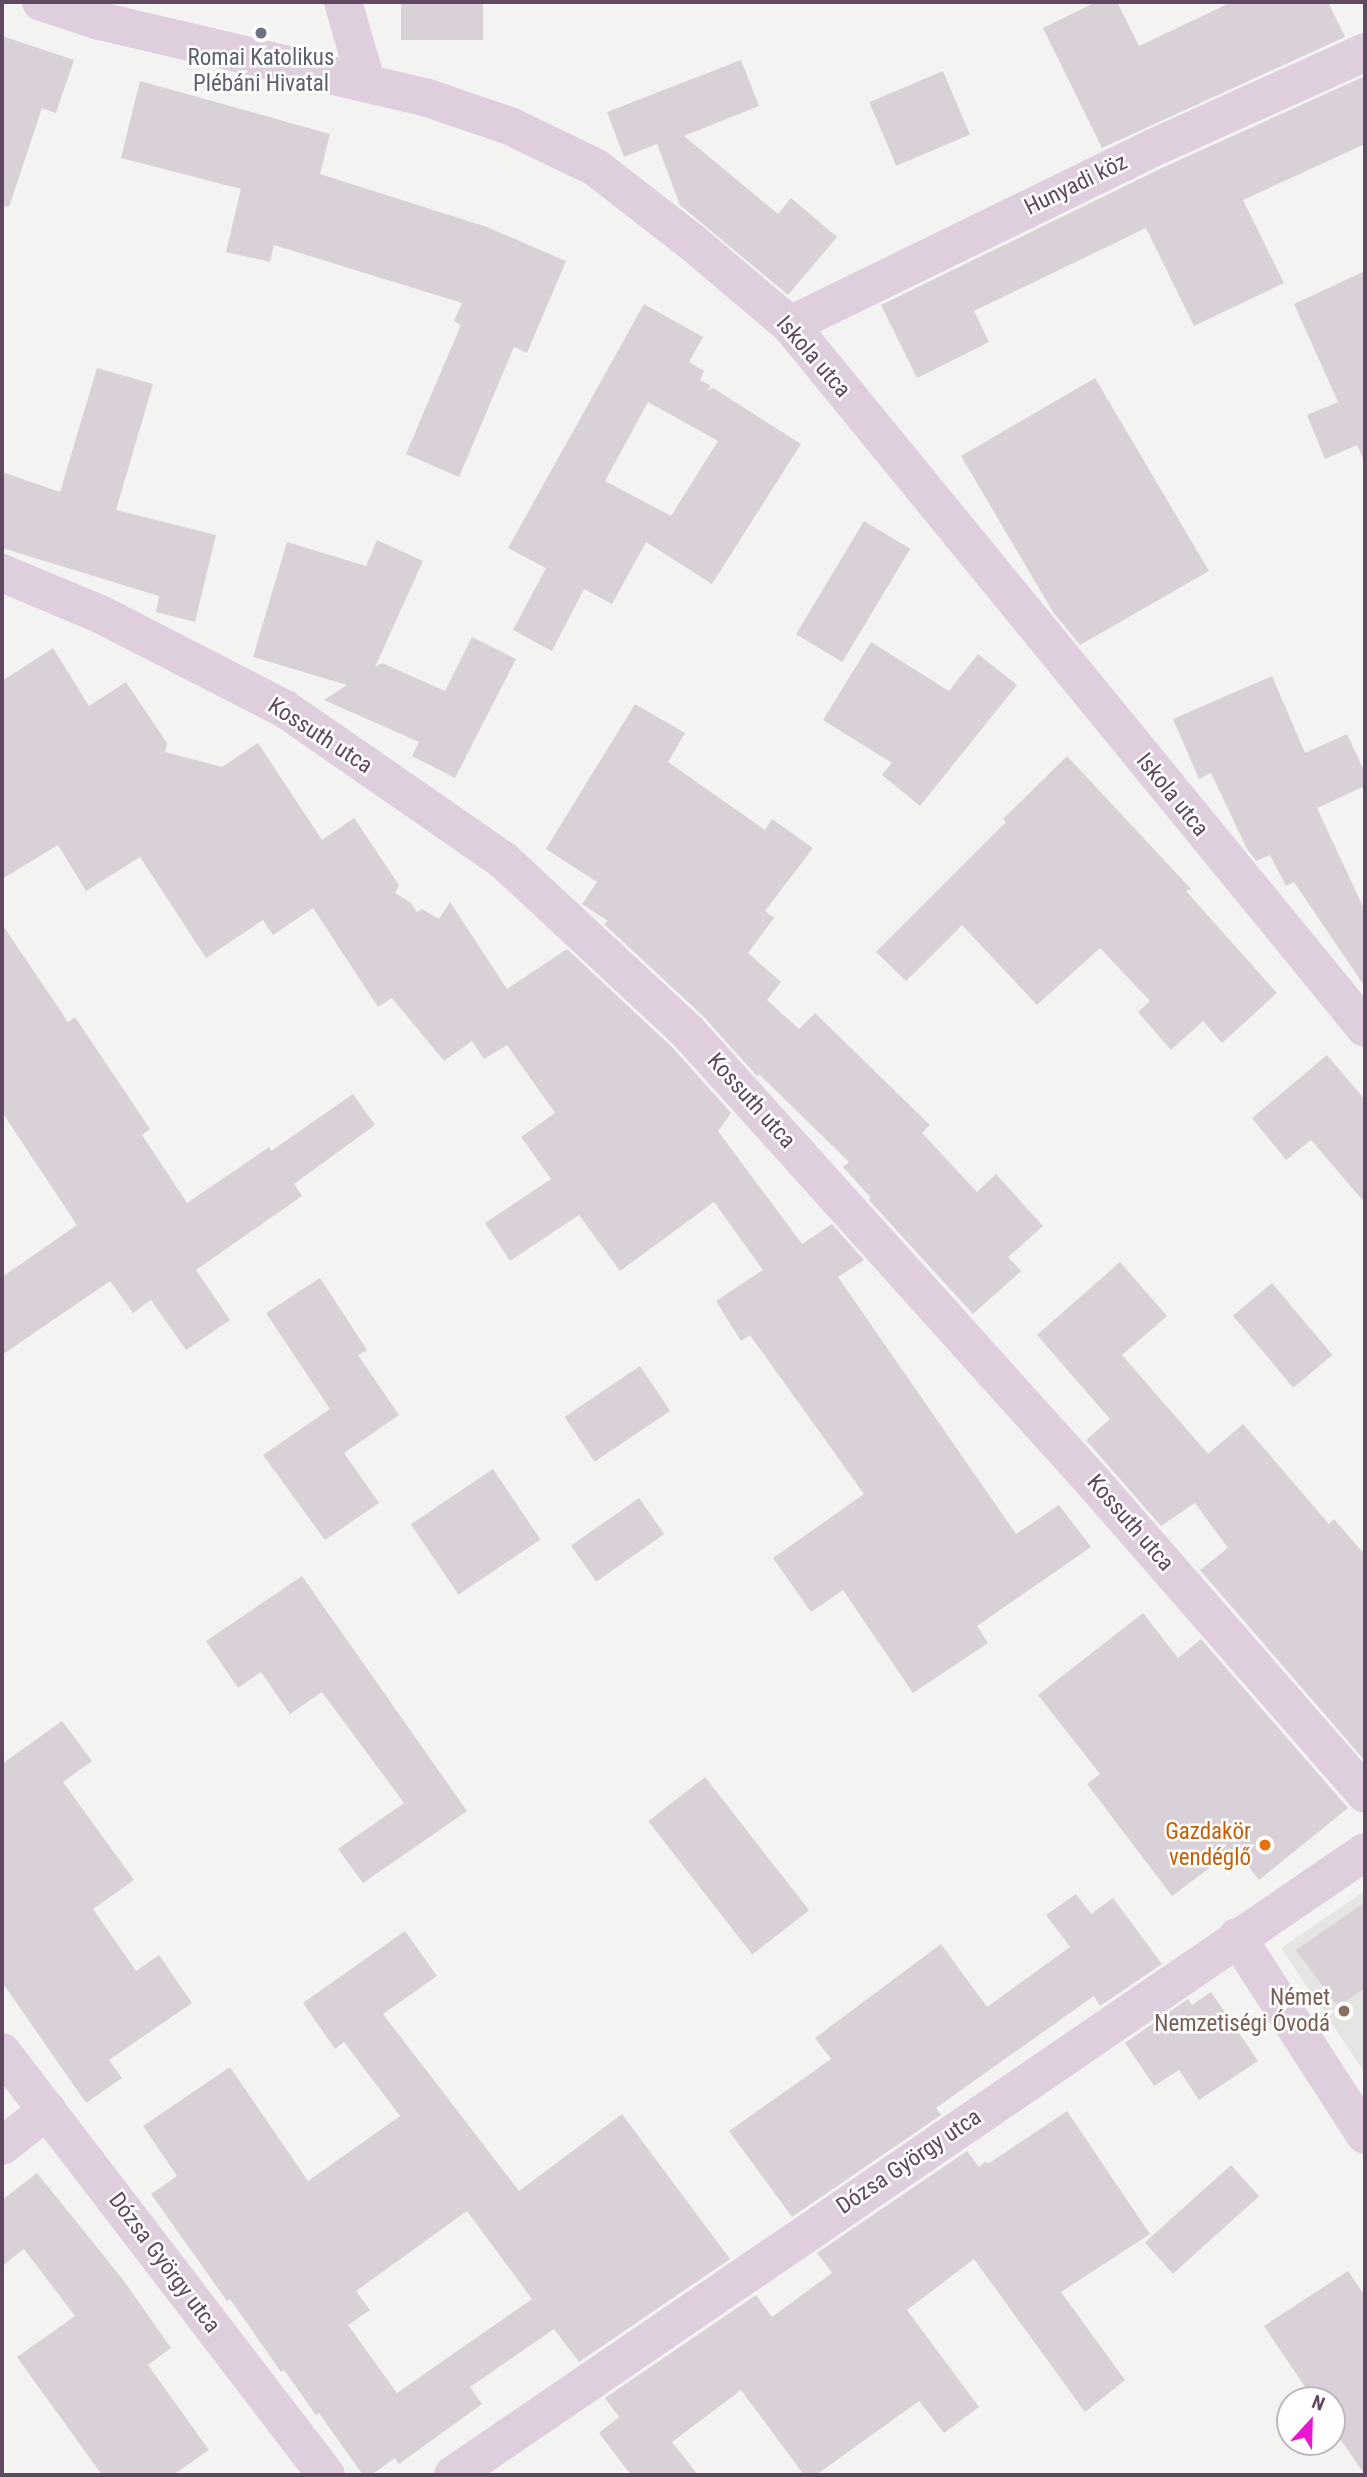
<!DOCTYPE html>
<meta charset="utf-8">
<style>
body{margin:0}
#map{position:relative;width:1367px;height:2477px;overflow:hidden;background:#f3f4f2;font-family:"Roboto Condensed",sans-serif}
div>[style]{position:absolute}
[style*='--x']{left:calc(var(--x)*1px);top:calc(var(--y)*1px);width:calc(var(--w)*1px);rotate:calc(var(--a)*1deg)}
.education>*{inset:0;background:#e5e5e4}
.building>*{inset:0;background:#d9d1d7;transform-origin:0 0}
.minor>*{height:38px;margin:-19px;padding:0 19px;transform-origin:19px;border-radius:19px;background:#decede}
.dots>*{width:19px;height:19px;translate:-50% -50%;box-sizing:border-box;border:4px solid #fff;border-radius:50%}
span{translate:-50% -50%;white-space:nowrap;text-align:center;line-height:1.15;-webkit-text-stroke:5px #fff;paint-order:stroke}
.worship-label{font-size:23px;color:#5b616d}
.street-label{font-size:23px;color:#604960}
.food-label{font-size:23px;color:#c56008}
.right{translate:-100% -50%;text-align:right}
.education-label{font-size:23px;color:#785e54}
.frame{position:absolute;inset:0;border:4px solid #604960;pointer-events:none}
.north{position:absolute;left:1276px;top:2386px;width:70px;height:70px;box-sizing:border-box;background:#fff;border:2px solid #bfb6bf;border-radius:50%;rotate:22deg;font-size:19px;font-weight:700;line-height:28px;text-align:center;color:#604960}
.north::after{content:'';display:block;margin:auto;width:24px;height:32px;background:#ea16d3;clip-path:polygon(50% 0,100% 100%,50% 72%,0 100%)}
</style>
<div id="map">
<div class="education">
<i style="clip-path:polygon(1365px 1891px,1365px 2073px,1281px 1948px)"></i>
</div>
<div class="building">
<i style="left:401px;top:2px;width:82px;height:38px"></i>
<i style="clip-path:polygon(1096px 2px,1117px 2px,1139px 46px,1232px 2px,1328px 2px,1345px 37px,1102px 148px,1043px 28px)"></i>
<i style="clip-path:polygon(2px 36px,74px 60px,56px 113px,42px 108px,9px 207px,2px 206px)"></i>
<i style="clip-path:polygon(741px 60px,759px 106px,684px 136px,778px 214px,791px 198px,837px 237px,788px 295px,680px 205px,657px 144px,624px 157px,607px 112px)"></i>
<i style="left:943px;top:71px;width:69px;height:80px;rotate:67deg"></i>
<i style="clip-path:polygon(1363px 77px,1365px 144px,1243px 200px,1284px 283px,1194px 326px,1146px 228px,974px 311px,989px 342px,917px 378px,881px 305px,1164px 167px)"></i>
<i style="clip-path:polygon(140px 81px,330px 134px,320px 174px,487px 227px,566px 261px,527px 353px,514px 347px,459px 477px,406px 454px,461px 325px,454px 321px,462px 303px,274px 245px,270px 262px,226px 252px,241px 189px,121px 158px)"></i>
<i style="clip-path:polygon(1365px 271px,1365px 463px,1357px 445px,1325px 459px,1307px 415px,1338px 402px,1294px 304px)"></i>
<i style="clip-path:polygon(evenodd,644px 304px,703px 337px,689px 362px,704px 371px,700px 380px,711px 386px,707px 391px,713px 388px,801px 444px,712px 584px,646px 542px,612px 604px,584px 589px,552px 651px,513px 630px,546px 568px,508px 548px,644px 304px,648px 402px,718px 441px,671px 516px,605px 481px,648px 402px)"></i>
<i style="clip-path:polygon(97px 368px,153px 384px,116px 510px,216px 535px,195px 622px,156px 612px,159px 596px,2px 548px,2px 472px,60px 492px)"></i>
<i style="clip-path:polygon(1095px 378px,1209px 571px,1080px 645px,1053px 612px,961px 456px)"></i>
<i style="left:864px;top:521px;width:54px;height:132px;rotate:31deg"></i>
<i style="clip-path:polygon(377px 540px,423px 561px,375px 667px,382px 663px,445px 691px,472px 637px,516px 659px,455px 778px,412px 756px,419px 742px,324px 700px,347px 685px,253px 657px,287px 542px,366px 566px)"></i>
<i style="clip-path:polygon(871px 642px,949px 691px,978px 654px,1017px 685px,920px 806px,882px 775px,892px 763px,823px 720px)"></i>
<i style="clip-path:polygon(53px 648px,89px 706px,126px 682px,167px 743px,165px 752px,222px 767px,258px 743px,322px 840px,354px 818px,399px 885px,395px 893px,410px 902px,417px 912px,422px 909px,439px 919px,450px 902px,507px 989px,567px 949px,672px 1047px,731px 1113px,718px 1131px,802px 1244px,832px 1224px,864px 1260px,838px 1277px,1016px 1534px,1059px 1505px,1091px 1547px,977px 1626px,988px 1643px,913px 1693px,843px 1590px,811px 1612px,773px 1558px,864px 1494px,750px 1335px,741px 1341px,716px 1301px,763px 1270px,714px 1202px,620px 1271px,579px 1215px,510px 1261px,485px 1223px,551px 1179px,521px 1137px,555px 1113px,507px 1045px,484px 1059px,472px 1041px,444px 1061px,392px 998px,378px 1007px,313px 908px,273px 935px,263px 920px,206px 958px,140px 857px,86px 891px,58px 845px,2px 879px,2px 681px)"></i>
<i style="clip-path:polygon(1272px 676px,1305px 753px,1347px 734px,1365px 773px,1365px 786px,1317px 808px,1365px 911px,1365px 987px,1294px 882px,1286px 886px,1270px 855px,1256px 861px,1247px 849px,1211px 773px,1199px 779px,1173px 719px)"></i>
<i style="clip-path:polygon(635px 704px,685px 733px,668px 762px,765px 830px,772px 819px,813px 848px,765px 911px,774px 918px,748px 953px,781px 982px,767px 1000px,799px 1029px,815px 1013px,930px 1125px,922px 1133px,977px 1192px,996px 1174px,1043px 1226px,1008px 1257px,1021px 1271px,973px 1314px,869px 1200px,871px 1198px,843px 1167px,849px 1162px,759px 1074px,757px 1076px,703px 1016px,604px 924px,608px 921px,582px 904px,597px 882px,546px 849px)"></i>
<i style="clip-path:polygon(1067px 756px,1191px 889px,1186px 891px,1277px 993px,1222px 1043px,1203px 1021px,1171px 1050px,1138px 1012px,1150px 1001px,1100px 948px,1037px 1005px,962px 925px,906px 981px,876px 952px,1006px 822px,1003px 819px)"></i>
<i style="clip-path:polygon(2px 924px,68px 1022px,75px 1017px,150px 1129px,142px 1135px,187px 1203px,269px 1147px,271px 1151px,353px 1094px,375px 1125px,294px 1184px,302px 1196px,196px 1270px,230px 1320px,186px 1350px,151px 1300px,133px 1313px,110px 1281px,2px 1355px,2px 1277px,77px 1225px,2px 1112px)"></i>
<i style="clip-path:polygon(1327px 1055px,1365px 1100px,1365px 1203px,1311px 1140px,1286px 1160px,1252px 1118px)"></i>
<i style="clip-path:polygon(1120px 1262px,1167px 1316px,1122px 1355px,1208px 1454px,1243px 1424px,1329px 1524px,1334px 1519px,1365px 1555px,1365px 1761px,1200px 1570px,1228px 1548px,1195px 1503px,1161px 1526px,1086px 1440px,1110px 1419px,1037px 1335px)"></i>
<i style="clip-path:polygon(320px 1278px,367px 1350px,358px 1355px,399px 1415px,344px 1453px,379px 1503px,325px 1540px,263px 1455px,330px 1409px,266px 1313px)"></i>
<i style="left:1272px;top:1283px;width:94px;height:51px;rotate:50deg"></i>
<i style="left:640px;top:1366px;width:54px;height:91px;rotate:56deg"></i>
<i style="left:493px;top:1469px;width:85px;height:99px;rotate:56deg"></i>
<i style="left:639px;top:1498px;width:44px;height:83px;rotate:55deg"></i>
<i style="clip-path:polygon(302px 1576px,467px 1811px,363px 1883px,338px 1849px,404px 1803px,322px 1692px,290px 1714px,261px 1672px,238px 1688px,206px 1641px)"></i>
<i style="clip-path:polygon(1143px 1613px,1178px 1658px,1201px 1639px,1348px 1808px,1259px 1880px,1235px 1849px,1172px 1896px,1087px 1784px,1100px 1774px,1038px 1695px)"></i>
<i style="clip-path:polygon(62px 1721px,92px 1761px,63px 1782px,134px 1880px,93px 1909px,136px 1971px,159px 1955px,192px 2003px,109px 2060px,122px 2078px,86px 2103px,2px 1982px,2px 1764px)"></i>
<i style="left:705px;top:1777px;width:169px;height:72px;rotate:52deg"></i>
<i style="clip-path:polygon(1076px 1894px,1091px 1914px,1113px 1898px,1162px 1964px,1100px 2006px,1094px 1996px,936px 2108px,941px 2115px,792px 2217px,729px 2131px,831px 2059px,815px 2038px,941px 1944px,987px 2007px,1070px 1947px,1046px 1915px)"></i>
<i style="clip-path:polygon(1365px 1902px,1365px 1988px,1338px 2007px,1296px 1950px)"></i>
<i style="clip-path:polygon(evenodd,405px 1931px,437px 1976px,383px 2014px,519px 2191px,622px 2114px,730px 2259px,579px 2362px,554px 2329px,470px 2387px,482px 2404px,399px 2464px,395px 2458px,371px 2475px,363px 2475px,319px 2413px,316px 2415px,284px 2370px,281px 2372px,230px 2299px,227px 2301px,151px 2194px,177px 2176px,143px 2126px,230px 2067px,308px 2181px,400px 2116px,344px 2042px,335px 2049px,303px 2003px,405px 1931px,467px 2211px,532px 2299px,397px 2393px,348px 2325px,370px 2310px,356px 2291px,467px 2211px)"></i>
<i style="clip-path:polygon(1211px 1992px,1258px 2061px,1199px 2100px,1179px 2070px,1154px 2086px,1125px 2043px,1188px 1999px,1192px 2005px)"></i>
<i style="clip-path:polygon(1067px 2111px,1150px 2234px,1061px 2292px,1125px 2380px,1085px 2412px,974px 2259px,907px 2310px,979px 2407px,944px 2433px,919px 2401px,816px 2475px,804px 2475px,741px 2390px,672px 2442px,698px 2475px,631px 2475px,599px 2433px,619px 2417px,605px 2398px,756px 2295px,772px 2317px,832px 2273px,817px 2253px,967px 2151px,979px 2167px,986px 2161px,988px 2164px)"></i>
<i style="left:1231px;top:2165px;width:42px;height:116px;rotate:48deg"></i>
<i style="clip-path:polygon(37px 2173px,124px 2281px,171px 2348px,148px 2365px,209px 2450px,173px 2475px,102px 2475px,17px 2357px,75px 2316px,24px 2249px,2px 2266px,2px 2200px)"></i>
<i style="clip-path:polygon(1348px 2271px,1365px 2296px,1365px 2475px,1332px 2427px,1332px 2400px,1314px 2400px,1264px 2326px)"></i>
</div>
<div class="minor">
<i style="--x:41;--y:2;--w:62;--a:17.9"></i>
<i style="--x:100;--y:21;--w:337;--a:13.2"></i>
<i style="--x:428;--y:98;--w:87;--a:18.9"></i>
<i style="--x:510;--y:126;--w:94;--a:25.8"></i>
<i style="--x:595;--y:167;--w:124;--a:37.8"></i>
<i style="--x:693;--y:243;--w:127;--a:40.2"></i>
<i style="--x:790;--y:325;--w:908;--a:50.72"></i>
<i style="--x:343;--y:2;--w:82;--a:73.8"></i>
<i style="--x:790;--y:325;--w:406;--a:-26"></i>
<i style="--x:1155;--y:147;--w:230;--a:-24.3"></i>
<i style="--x:2;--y:573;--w:106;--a:22.7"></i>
<i style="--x:100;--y:614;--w:208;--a:27.2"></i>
<i style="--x:285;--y:709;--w:265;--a:34.7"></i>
<i style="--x:503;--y:860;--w:253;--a:42.9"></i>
<i style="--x:688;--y:1032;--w:608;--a:48"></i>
<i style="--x:1095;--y:1484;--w:411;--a:48.9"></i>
<i style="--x:1237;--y:1937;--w:236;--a:57.1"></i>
<i style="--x:2;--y:2052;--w:533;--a:52.55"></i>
<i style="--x:2;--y:2146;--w:58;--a:-38"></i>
<i style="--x:453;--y:2475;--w:1104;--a:-34.34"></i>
</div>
<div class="dots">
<i style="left:261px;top:33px;background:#6b7280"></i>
<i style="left:1265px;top:1845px;background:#e8710a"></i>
<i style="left:1344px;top:2011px;background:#8d6e63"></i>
</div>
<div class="worship-label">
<span style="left:261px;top:71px">Romai Katolikus<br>Plébáni Hivatal</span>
</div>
<div class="street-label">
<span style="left:1076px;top:185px;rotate:-26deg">Hunyadi köz</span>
<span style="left:813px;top:357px;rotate:49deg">Iskola utca</span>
<span style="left:320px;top:736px;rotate:33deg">Kossuth utca</span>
<span style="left:1172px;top:795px;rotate:51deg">Iskola utca</span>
<span style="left:751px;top:1101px;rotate:48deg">Kossuth utca</span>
<span style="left:1130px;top:1523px;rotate:49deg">Kossuth utca</span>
<span style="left:909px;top:2162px;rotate:-34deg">Dózsa György utca</span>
<span style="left:164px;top:2263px;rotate:53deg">Dózsa György utca</span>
</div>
<div class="food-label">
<span class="right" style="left:1251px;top:1845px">Gazdakör<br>vendéglő</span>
</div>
<div class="education-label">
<span class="right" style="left:1330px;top:2011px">Német<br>Nemzetiségi Óvodá</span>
</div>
<div class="frame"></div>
<div class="north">N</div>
</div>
